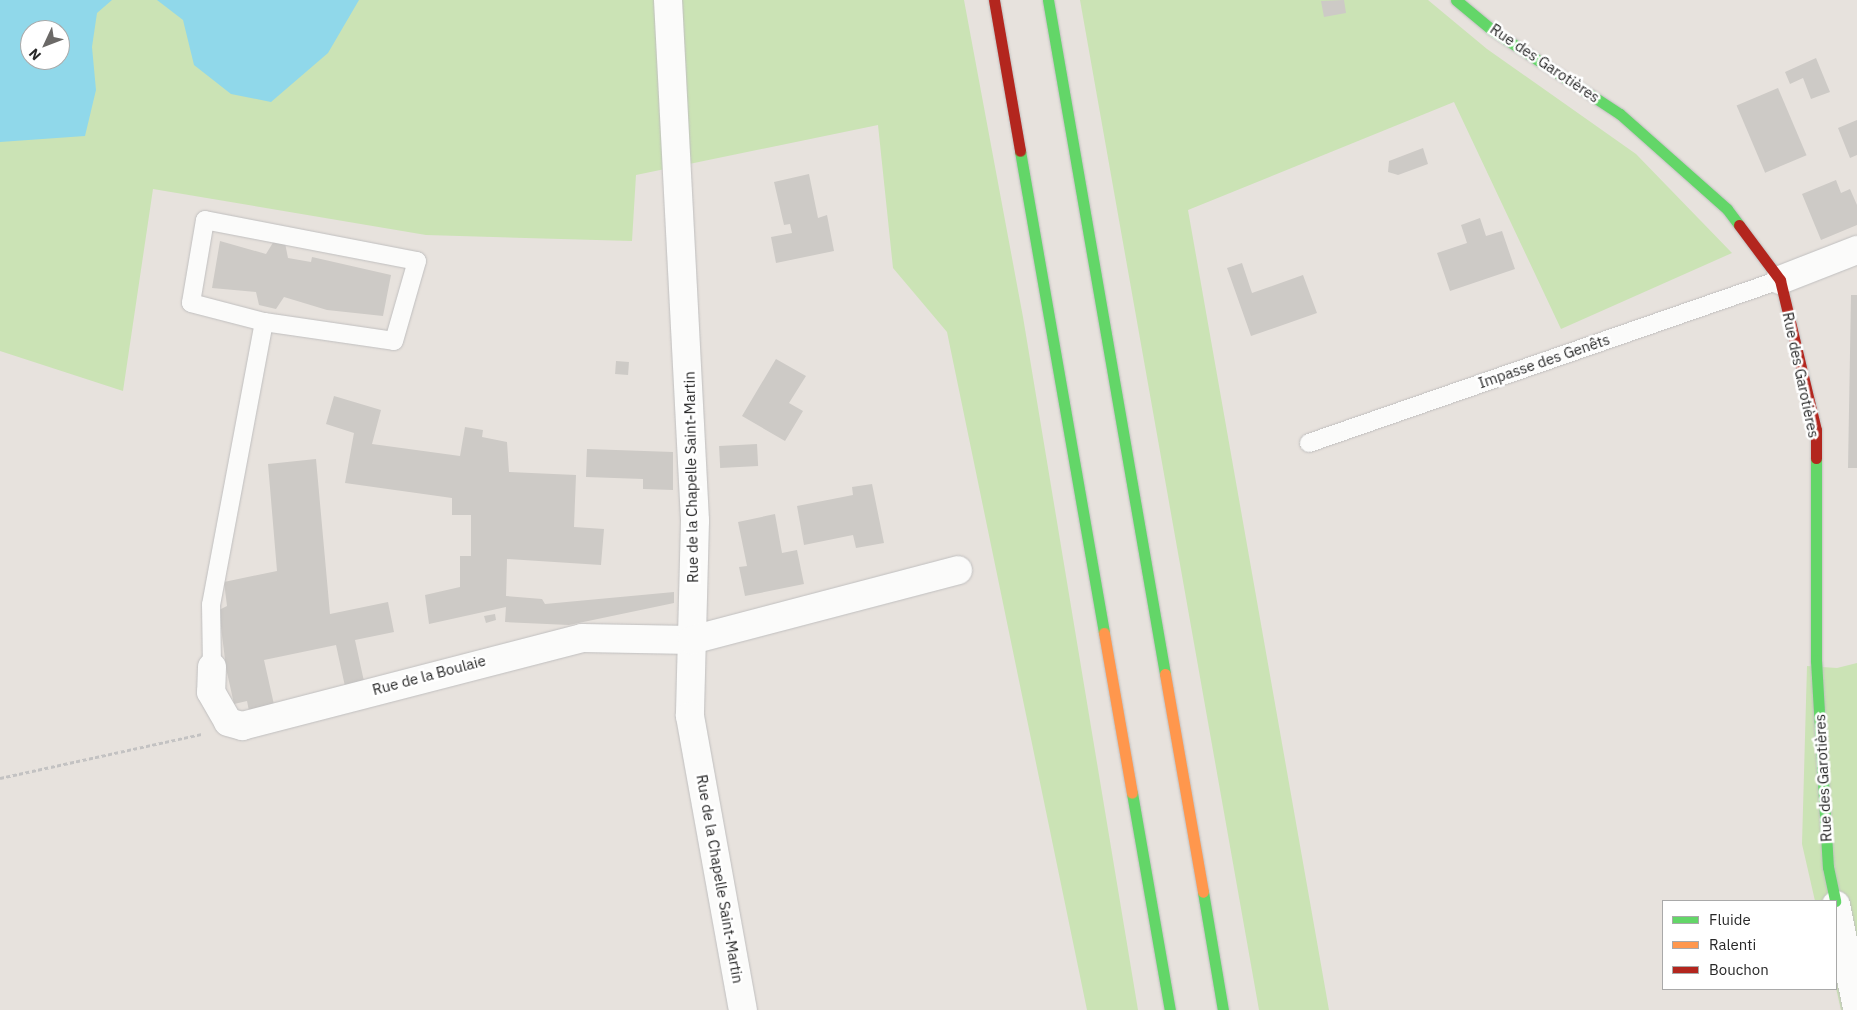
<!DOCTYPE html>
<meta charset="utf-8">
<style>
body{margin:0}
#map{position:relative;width:1857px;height:1010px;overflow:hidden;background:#e7e2dd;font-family:"IBM Plex Sans",sans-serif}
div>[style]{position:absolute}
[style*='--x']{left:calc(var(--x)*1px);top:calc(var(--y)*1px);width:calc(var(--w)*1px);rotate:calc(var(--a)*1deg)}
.green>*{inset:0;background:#cbe3b5}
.water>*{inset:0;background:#90d8ea}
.building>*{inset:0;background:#cdcac6;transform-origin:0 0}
.path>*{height:3px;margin-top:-1.5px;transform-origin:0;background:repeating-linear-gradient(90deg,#c3c2c2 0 4px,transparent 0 6.5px)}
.roads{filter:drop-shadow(0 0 1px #c0bfbf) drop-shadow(0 0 1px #c0bfbf)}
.lane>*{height:18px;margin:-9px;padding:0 9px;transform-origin:9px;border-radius:9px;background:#fbfbfa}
.street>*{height:28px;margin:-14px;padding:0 14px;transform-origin:14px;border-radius:14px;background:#fbfbfa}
.fast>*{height:11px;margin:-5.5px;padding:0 5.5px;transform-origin:5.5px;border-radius:5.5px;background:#63d668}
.slow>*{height:11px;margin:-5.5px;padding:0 5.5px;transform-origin:5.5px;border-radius:5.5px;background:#ff974d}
.jam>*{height:11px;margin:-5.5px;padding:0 5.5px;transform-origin:5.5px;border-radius:5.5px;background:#b3261e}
span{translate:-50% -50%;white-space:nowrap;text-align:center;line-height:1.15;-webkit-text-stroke:5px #fff;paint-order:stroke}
.street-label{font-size:15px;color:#282828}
.legend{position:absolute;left:1662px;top:900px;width:175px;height:90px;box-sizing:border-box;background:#fff;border:1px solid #a9a9a9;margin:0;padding:6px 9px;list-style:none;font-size:15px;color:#282828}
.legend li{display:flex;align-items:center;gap:10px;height:25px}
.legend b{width:25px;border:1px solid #a9a9a9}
.north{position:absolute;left:20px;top:20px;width:50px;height:50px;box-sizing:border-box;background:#fff;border:1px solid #a9a9a9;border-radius:50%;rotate:227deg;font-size:14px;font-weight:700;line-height:20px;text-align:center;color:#282828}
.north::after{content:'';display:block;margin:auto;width:18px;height:22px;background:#6b6967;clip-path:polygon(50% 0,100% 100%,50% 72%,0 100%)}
</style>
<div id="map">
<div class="green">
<i style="clip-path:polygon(evenodd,0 0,964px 0,1023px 317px,1138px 1010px,1087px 1010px,947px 332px,893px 268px,878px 125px,636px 175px,632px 241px,426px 235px,153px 189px,123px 391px,0 351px,0 0,30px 30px,60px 30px,60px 60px,30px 60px,30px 30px)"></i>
<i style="clip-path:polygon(1080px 0,1428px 0,1487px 49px,1636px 154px,1732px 253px,1561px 329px,1454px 102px,1188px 210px,1329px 1010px,1259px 1010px)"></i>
<i style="clip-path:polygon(1857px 663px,1857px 1010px,1841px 1010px,1836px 988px,1836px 901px,1815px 901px,1802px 844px,1807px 666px,1837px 668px)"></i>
</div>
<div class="water">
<i style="clip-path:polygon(evenodd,0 0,112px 0,97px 13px,92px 47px,96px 90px,85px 136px,0 142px,0 0,30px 30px,60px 30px,60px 60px,30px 60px,30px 30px)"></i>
<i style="clip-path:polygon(157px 0,359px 0,328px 53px,271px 102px,231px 94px,194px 65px,183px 20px)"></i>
</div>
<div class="building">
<i style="clip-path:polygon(1344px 0,1346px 13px,1324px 17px,1321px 1px)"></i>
<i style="clip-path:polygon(1816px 58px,1830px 92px,1811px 99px,1803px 78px,1790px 84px,1785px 72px)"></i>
<i style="left:1778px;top:88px;width:73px;height:45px;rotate:67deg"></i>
<i style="clip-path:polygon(1857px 120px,1857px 155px,1850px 158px,1838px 128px)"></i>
<i style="clip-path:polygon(1423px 148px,1428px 164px,1398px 175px,1388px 172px,1389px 161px)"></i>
<i style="clip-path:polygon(809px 174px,818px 218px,827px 215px,834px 251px,776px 263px,771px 237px,792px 233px,790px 224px,784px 225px,774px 182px)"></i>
<i style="clip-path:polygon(1836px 180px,1841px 193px,1850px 189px,1857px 205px,1857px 225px,1821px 240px,1802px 194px)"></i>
<i style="clip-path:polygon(1480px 218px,1486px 236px,1502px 231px,1515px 269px,1450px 291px,1437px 253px,1467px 243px,1461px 225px)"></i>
<i style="clip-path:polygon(220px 241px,266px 254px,274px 241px,285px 243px,288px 258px,311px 262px,312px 257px,391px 275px,383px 316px,327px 310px,284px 297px,276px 309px,259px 305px,256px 292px,212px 288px)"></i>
<i style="clip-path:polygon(1242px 263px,1252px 293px,1303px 275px,1317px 313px,1251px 336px,1227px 268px)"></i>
<i style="clip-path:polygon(1851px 295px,1857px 295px,1857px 468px,1848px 468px)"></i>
<i style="clip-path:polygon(776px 359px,806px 376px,789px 403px,803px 411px,785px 441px,742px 416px)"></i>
<i style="left:616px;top:361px;width:13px;height:13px;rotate:4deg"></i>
<i style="clip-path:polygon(334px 396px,381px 410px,372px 444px,460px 456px,465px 427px,483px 430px,482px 437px,507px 442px,509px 472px,576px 475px,574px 527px,604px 529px,601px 565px,507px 559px,506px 596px,542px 599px,545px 604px,674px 592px,674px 603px,569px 625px,505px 622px,506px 607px,429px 624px,425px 595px,460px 587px,460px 556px,471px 556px,471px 515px,452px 515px,452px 498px,345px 483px,354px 433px,326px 424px)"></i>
<i style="left:757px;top:444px;width:22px;height:38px;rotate:87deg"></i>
<i style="clip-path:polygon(587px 449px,673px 452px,673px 490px,643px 489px,643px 479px,586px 477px)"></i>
<i style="clip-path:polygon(316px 459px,330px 614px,388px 602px,394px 632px,355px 640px,365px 686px,346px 691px,336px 645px,264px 660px,275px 709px,250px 716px,247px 701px,234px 704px,226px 668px,219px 610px,227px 606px,224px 582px,277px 571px,268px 464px)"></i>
<i style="clip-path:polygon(872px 484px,884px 543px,856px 548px,853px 535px,804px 545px,797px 506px,853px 495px,852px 487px)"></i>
<i style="clip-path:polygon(775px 514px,782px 553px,797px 550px,804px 584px,745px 596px,739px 567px,747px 566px,738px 522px)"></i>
<i style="clip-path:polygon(495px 614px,496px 620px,486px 623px,484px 616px)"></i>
</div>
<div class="path">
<i style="--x:0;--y:778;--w:207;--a:-12.3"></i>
</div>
<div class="roads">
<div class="lane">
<i style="--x:1309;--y:443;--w:498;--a:-19.1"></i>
<i style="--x:212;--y:667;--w:62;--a:-90.9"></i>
<i style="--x:211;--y:605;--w:288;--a:-79.4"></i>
<i style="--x:264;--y:322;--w:131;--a:8.3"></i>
<i style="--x:394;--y:341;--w:83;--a:-74"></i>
<i style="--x:417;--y:261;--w:216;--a:-169.1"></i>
<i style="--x:205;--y:220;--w:84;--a:99.6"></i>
<i style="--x:191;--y:303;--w:75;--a:14.6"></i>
</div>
<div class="street">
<i style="--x:668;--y:0;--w:522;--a:87.03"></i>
<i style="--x:695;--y:521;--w:195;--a:91.5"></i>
<i style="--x:690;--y:716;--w:299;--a:79.8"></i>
<i style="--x:1780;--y:280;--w:83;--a:-21.3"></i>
<i style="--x:212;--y:667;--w:25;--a:92"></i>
<i style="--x:211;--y:692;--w:34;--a:60"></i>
<i style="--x:228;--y:722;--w:15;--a:16"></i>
<i style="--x:242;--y:726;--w:351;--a:-14.5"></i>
<i style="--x:582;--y:638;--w:110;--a:1"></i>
<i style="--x:692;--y:640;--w:275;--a:-14.7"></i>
<i style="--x:1836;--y:905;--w:105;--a:78.5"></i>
</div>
<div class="fast">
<i style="--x:1048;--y:0;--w:684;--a:80.15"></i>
<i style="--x:1456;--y:0;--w:47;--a:39.8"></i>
<i style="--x:1492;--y:30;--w:153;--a:33.3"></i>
<i style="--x:1620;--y:114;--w:143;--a:41.6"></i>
<i style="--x:1727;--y:209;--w:20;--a:53"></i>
<i style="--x:1020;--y:151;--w:489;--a:80.1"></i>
<i style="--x:1816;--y:458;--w:202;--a:90"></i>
<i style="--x:1816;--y:660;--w:207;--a:86.7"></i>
<i style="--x:1828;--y:867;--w:35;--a:78"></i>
<i style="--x:1132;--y:793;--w:220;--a:80.1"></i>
<i style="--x:1203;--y:892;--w:120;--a:80.4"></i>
</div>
<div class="slow">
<i style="--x:1104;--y:633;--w:162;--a:80.1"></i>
<i style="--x:1165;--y:674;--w:221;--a:80.1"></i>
</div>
<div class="jam">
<i style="--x:994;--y:0;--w:153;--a:80.2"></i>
<i style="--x:1739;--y:225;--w:69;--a:53.3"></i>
<i style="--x:1780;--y:280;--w:154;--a:76.5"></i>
<i style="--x:1816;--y:430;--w:28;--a:90"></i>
</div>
</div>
<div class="street-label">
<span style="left:1545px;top:63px;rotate:34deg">Rue des Garotières</span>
<span style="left:1544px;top:361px;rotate:-19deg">Impasse des Genêts</span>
<span style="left:1801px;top:375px;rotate:78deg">Rue des Garotières</span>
<span style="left:691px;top:477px;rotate:-91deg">Rue de la Chapelle Saint-Martin</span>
<span style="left:429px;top:675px;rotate:-15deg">Rue de la Boulaie</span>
<span style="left:1823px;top:778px;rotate:-93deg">Rue des Garotières</span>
<span style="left:720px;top:879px;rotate:80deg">Rue de la Chapelle Saint-Martin</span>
</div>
<ul class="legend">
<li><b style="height:6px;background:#63d668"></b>Fluide</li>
<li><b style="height:6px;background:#ff974d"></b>Ralenti</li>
<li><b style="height:6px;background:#b3261e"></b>Bouchon</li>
</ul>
<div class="north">N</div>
</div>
